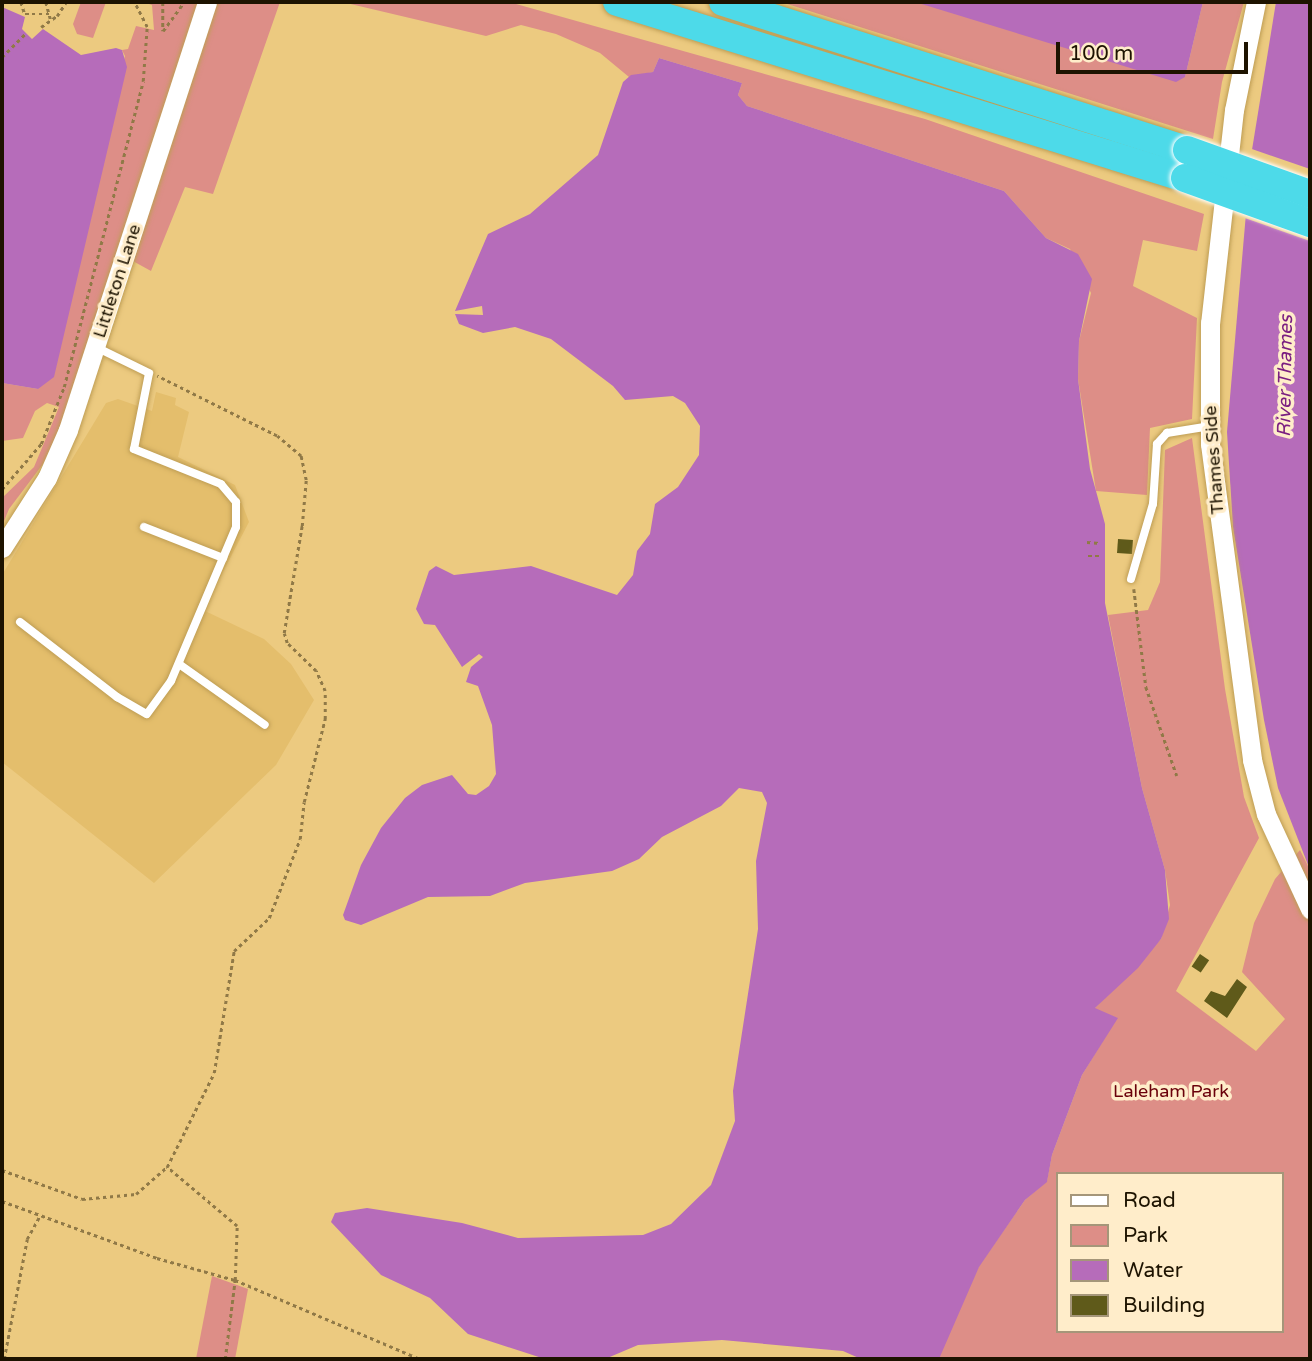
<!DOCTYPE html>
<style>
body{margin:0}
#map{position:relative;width:1312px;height:1361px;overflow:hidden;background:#ecca80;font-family:"Varela Round",sans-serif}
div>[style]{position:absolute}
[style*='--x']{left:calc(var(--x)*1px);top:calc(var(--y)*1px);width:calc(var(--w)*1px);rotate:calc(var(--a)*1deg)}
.built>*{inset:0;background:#e4be6c}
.green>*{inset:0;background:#dd8e87}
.water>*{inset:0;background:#b66cba}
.pier>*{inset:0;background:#ecca80}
.building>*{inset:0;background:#5f5a1a;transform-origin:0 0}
.path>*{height:2.5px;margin-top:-1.25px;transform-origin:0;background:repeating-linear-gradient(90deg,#907947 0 3.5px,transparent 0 7px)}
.roads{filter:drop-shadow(0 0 2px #be9d54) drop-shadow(0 0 2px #be9d54)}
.service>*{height:8px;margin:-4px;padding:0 4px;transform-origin:4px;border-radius:4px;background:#fff}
.tertiary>*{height:19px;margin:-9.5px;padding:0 9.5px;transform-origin:9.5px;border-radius:9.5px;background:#fff}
.motorway>*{height:28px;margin:-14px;padding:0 14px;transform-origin:14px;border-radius:14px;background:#4ddae9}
.bridges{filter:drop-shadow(0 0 2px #fff) drop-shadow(0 0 2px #fff)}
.motorway-bridge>*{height:28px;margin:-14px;padding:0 14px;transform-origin:14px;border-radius:14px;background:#4ddae9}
span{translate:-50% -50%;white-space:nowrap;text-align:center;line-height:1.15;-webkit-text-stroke:7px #ffedca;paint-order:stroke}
.street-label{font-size:18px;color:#1d1300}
.park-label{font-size:18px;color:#6a000a}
.water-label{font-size:19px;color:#7b1f81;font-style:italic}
.frame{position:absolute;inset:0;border:4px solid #1d1300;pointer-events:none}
.legend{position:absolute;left:1056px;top:1172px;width:228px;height:161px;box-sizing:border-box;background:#ffedca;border:2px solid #a59679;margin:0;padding:9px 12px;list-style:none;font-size:21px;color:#1d1300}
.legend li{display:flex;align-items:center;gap:14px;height:35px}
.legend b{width:35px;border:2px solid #a59679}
.scale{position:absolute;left:1056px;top:42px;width:192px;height:32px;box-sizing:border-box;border:4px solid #1d1300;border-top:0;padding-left:9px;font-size:21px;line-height:24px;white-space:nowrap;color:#1d1300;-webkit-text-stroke:5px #ffedca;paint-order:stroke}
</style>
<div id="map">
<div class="built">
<i style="clip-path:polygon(156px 392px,176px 398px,175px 405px,189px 412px,178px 457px,235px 485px,249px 522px,203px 610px,264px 639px,291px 664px,314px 700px,276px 765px,154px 883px,2px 762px,2px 575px,106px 403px,118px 399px,152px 411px)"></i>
</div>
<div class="green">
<i style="clip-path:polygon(81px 2px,106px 2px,93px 38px,77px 34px,73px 24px)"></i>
<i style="clip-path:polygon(143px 2px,198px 2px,64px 419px,43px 464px,9px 509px,2px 526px,2px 498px,34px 467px,59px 407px,47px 403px,35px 411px,23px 438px,2px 441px,2px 383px,38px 389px,125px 56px,122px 50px,128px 49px,136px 26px,154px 30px,152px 5px)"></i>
<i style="clip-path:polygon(217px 2px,280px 2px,213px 194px,185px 187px,151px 271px,131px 260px)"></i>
<i style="clip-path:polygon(342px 2px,509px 2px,925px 119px,1204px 214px,1197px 251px,1143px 240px,1133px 286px,1197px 318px,1192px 419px,1150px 428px,1147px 495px,1096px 491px,1078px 379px,1079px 341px,1091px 293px,1070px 249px,1046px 238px,1004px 191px,747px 106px,738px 95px,742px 83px,659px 58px,653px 72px,629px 77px,600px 53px,556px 34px,521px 25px,486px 36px)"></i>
<i style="clip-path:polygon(781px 2px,916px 2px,1185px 77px,1203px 2px,1244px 2px,1222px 82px,1213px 139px)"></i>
<i style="clip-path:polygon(evenodd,1192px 438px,1225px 689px,1244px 797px,1259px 838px,1176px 991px,1256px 1051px,1285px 1019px,1242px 972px,1254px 923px,1275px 879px,1300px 850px,1310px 870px,1310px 1359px,936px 1359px,979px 1266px,1025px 1200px,1047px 1181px,1052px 1155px,1082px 1075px,1117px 1018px,1094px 1009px,1161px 939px,1170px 905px,1165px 870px,1142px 788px,1108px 615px,1148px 610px,1160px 582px,1165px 450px,1192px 438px,1058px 1174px,1282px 1174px,1282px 1331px,1058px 1331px,1058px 1174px)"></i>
<i style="clip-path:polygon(212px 1276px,248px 1289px,235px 1359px,196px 1359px)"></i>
</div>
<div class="water">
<i style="clip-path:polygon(915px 2px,1203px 2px,1185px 77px,1176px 82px)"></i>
<i style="clip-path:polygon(1276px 2px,1310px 2px,1310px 870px,1278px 788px,1264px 720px,1233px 527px,1227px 432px,1251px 156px)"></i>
<i style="clip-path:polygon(2px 7px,25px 17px,22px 29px,32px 39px,43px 29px,81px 55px,116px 48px,122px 50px,127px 67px,54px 377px,38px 389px,2px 383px)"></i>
<i style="clip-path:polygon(659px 58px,742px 83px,738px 95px,747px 106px,1004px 191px,1046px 238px,1078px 254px,1092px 279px,1079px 341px,1078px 379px,1090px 469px,1105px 524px,1105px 603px,1142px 788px,1165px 870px,1169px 919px,1161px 939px,1138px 968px,1095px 1008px,1118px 1018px,1082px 1075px,1052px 1155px,1047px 1182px,1025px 1200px,979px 1267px,939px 1359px,861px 1359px,843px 1351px,722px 1340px,638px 1345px,605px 1359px,545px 1359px,468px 1334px,430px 1298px,381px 1275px,331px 1222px,335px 1213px,367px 1208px,462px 1223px,518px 1238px,643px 1235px,671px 1224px,711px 1185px,735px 1121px,733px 1091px,758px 929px,756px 861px,767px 803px,762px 792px,739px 788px,721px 806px,662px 837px,639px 859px,612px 871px,525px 883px,490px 896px,428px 897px,361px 925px,345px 920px,343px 915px,361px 865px,381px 828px,405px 798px,422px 785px,452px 775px,468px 794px,476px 795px,489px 786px,496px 774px,492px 725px,478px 686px,466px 682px,471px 667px,483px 657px,479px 654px,462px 667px,435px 625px,424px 624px,416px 609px,429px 571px,436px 566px,454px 575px,531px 566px,617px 595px,633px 575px,637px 551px,650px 534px,655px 504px,678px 487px,699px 455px,700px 426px,685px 403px,673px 396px,625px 400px,613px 386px,551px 339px,515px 327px,483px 333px,459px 324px,455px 314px,483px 315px,482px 306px,455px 311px,488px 234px,530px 214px,598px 155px,623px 82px,631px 75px,653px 72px)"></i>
</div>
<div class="pier">
<i style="clip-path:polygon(1249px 148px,1310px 169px,1310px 241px,1242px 217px)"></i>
</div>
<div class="building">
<i style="left:1118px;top:539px;width:15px;height:14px;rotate:4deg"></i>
<i style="left:1200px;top:954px;width:11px;height:15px;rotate:34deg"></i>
<i style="clip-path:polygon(1237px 979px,1247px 987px,1227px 1018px,1204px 1001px,1211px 991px,1225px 996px)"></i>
</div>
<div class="path">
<i style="--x:21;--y:2;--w:13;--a:72"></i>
<i style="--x:25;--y:14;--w:24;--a:0"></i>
<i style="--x:46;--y:2;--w:20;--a:75"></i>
<i style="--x:163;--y:2;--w:29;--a:90"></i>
<i style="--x:163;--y:31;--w:36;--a:-54"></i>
<i style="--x:41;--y:27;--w:19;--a:-35"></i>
<i style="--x:57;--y:16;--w:17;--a:-57"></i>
<i style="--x:2;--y:57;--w:34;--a:-45"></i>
<i style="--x:2;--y:489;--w:60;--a:-49.1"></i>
<i style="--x:41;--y:444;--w:61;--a:-68"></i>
<i style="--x:64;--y:387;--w:316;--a:-75.5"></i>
<i style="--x:143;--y:81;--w:54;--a:-85.8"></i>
<i style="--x:147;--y:27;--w:28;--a:-117"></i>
<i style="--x:1087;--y:542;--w:13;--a:4"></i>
<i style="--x:1088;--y:556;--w:11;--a:0"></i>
<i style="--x:1134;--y:589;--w:99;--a:83"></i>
<i style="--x:1146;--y:687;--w:94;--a:70.8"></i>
<i style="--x:2;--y:1170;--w:85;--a:19.9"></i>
<i style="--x:82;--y:1199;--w:54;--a:-5.3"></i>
<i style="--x:136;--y:1194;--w:41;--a:-41.1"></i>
<i style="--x:167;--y:1167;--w:105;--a:-63.4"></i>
<i style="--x:214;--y:1073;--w:124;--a:-80.7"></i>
<i style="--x:234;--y:951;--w:48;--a:-43.3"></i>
<i style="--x:269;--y:918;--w:85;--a:-68.6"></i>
<i style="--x:300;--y:839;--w:37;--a:-84"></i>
<i style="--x:304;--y:802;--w:86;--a:-75.8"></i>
<i style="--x:325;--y:719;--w:28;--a:-90"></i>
<i style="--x:325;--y:691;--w:22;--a:-114"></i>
<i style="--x:316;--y:671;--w:40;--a:-136"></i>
<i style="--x:287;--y:643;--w:10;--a:-107"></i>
<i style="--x:284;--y:633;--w:109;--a:-80.5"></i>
<i style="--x:302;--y:526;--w:46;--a:-85"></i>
<i style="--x:306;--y:480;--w:25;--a:-102"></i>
<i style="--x:301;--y:456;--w:31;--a:-140"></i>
<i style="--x:277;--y:436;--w:134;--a:-153.4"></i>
<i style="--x:2;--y:1201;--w:165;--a:20.2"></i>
<i style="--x:157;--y:1258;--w:81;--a:15.8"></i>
<i style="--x:235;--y:1280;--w:54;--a:-87.9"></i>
<i style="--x:237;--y:1226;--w:92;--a:-139.9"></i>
<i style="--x:4;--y:1359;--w:122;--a:-79.1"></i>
<i style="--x:27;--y:1239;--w:25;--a:-61"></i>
<i style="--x:225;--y:1359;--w:80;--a:-82.8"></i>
<i style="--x:235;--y:1280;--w:201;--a:23.1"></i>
</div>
<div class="roads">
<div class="service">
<i style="--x:144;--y:527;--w:85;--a:21.4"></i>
<i style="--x:1131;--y:579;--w:78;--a:-73.7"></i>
<i style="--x:1153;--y:504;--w:60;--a:-86.2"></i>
<i style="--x:1157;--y:444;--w:15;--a:-48"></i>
<i style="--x:1167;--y:433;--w:44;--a:-9.2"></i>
<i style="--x:20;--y:622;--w:123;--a:37.7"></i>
<i style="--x:117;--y:697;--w:34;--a:30"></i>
<i style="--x:147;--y:714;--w:41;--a:-54"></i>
<i style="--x:171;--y:681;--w:167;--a:-67.1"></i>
<i style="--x:236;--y:527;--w:25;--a:-90"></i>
<i style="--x:236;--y:502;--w:23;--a:-130"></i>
<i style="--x:221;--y:484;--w:94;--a:-158.1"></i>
<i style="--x:134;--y:449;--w:77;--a:-78.8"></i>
<i style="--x:149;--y:373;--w:59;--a:-153.9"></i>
<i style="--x:179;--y:664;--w:105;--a:35.3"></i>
</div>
<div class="tertiary">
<i style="--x:1256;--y:2;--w:110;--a:101.5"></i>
<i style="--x:1234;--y:110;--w:214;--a:96.4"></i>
<i style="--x:1210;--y:323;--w:121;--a:90"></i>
<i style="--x:1210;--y:444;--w:319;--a:82.4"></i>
<i style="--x:1252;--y:760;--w:56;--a:75.5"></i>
<i style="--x:1266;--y:814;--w:105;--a:65.1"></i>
<i style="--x:2;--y:548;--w:83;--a:-57.3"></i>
<i style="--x:47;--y:478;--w:52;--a:-66.4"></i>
<i style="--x:68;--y:430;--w:450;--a:-72"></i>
</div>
<div class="motorway">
<i style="--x:617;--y:2;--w:595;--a:17.22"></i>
<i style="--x:723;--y:2;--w:487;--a:17.7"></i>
</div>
</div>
<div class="bridges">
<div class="motorway-bridge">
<i style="--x:1187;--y:150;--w:131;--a:19.7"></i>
<i style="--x:1185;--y:178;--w:133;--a:19.8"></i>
</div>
</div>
<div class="street-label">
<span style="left:117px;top:281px;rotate:-72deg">Littleton Lane</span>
<span style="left:1214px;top:460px;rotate:-94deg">Thames Side</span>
</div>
<div class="park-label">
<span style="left:1171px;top:1091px">Laleham Park</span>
</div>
<div class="water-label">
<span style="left:1286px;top:376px;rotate:-89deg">River Thames</span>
</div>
<div class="frame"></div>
<ul class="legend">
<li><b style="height:9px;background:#fff"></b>Road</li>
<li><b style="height:19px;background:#dd8e87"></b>Park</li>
<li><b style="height:19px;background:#b66cba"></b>Water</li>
<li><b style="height:19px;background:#5f5a1a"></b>Building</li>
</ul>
<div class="scale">100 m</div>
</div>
